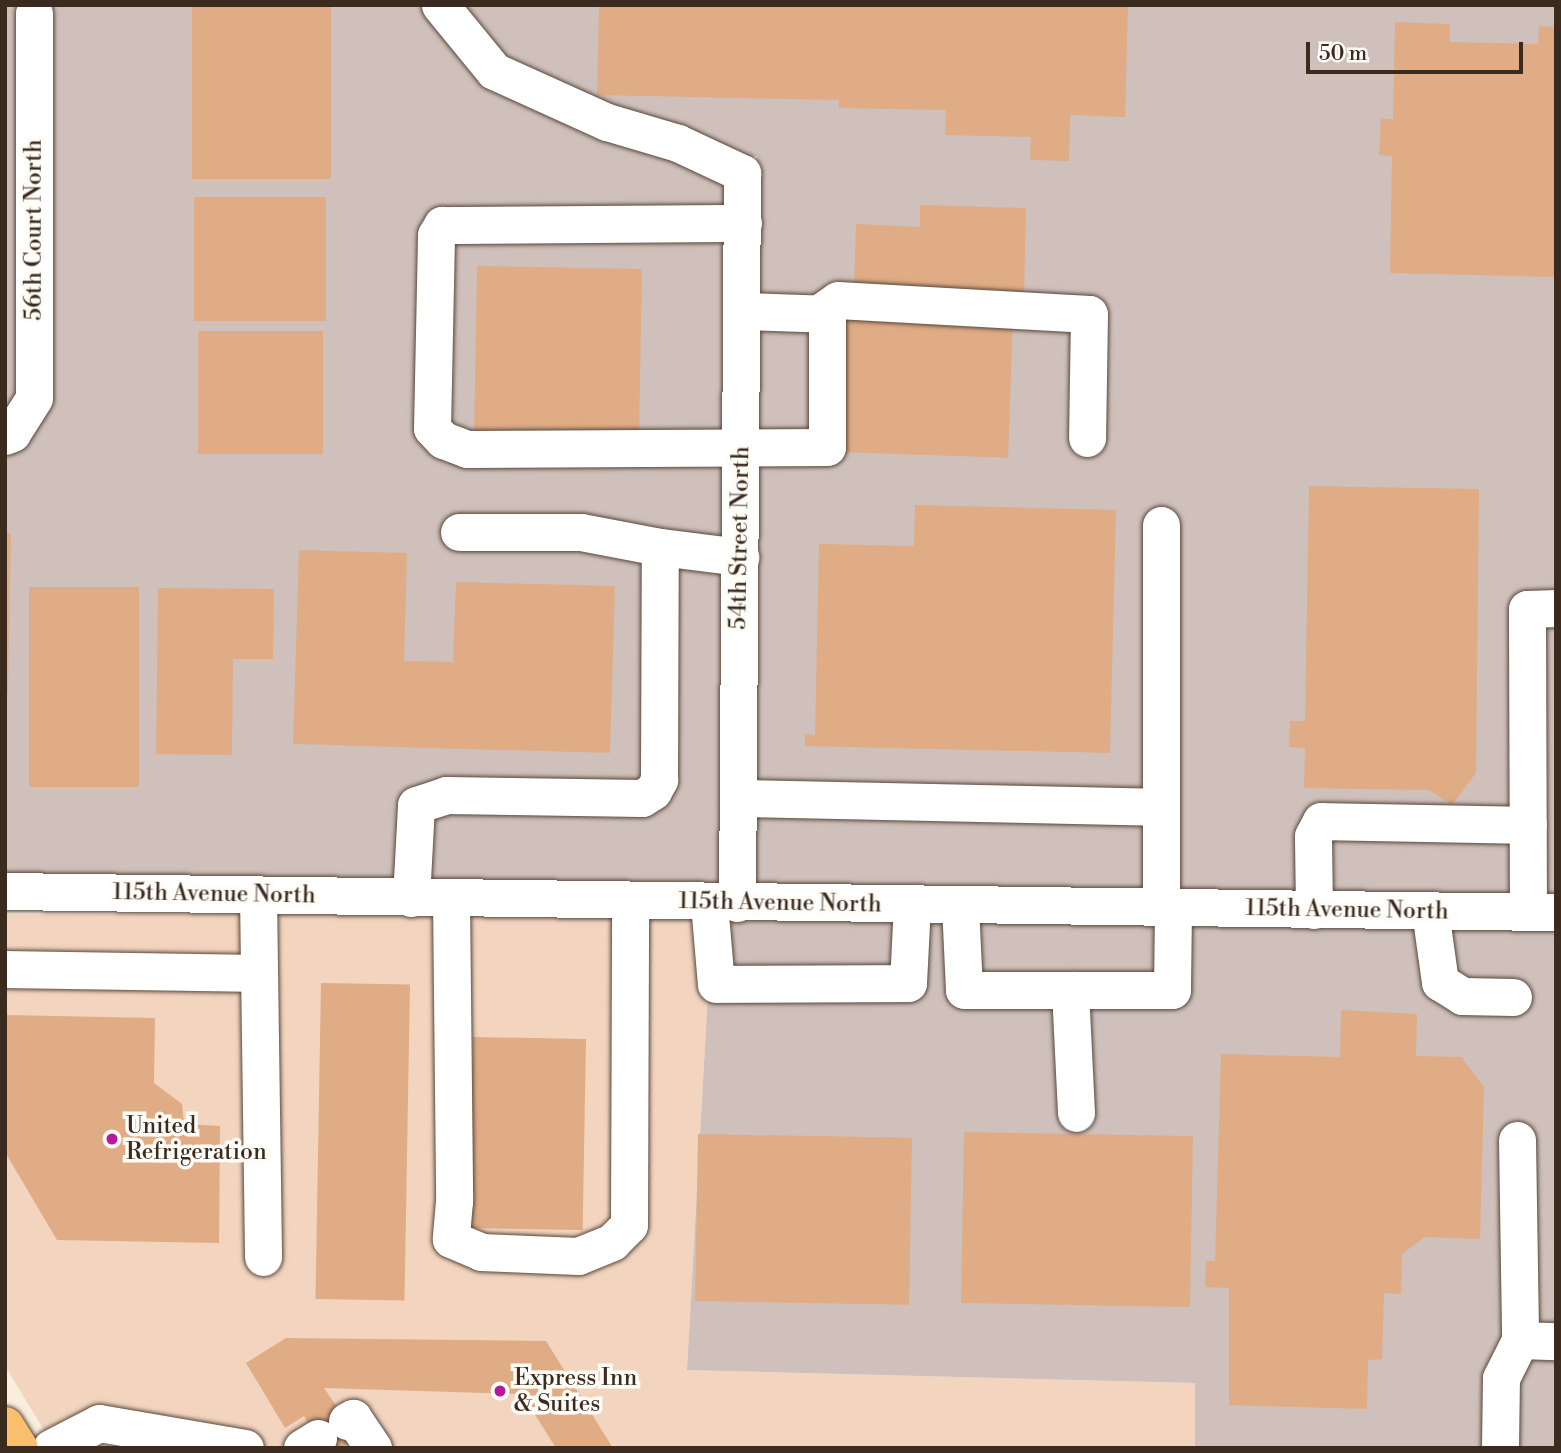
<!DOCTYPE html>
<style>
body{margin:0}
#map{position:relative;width:1561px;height:1453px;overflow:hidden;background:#f9eddd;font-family:"Libre Bodoni",serif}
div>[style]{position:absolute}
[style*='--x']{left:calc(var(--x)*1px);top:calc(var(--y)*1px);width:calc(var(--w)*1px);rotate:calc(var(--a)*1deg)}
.built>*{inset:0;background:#f3d4bf}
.industrial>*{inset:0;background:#cfc0bb;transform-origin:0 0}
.building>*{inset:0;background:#e0ac86;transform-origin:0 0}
.roads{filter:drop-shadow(0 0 2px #58473b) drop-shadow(0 0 2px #58473b)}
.minor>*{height:37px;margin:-18.5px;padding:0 18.5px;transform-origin:18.5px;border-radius:18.5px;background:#fff}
.major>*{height:38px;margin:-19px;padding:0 19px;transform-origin:19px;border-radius:19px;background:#f9bf6d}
.dots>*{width:19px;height:19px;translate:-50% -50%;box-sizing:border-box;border:4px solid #fdfcf7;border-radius:50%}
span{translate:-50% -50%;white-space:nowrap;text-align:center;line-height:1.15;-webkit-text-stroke:7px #fdfcf7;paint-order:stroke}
.street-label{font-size:23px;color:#3b2a1e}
.poi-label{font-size:23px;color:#3b2a1e}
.left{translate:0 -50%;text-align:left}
.frame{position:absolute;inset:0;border:7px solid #3b2a1e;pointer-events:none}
.scale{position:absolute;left:1306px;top:42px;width:217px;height:32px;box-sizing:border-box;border:4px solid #3b2a1e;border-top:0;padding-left:9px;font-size:21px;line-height:24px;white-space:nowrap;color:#3b2a1e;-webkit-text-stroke:5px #fdfcf7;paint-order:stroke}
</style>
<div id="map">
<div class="built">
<i style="clip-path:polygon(311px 913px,712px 919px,687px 1370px,1196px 1383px,1195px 1448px,55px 1448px,5px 1366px,5px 915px)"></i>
</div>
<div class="industrial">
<i style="left:5px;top:5px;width:14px;height:410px"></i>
<i style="clip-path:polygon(49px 5px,1556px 5px,1556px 895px,752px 886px,757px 156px,728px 157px,722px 886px,5px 874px,5px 455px,18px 448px)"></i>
<i style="clip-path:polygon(712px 919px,1556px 929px,1556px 1448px,1195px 1448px,1195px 1383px,687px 1370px)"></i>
</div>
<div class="building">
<i style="left:192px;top:5px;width:139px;height:174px"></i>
<i style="clip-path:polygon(599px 5px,1128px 5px,1125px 117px,1070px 115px,1069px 161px,1030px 160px,1031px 137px,945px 135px,946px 110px,839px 108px,839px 100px,597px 95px)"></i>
<i style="clip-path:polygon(1395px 22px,1450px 24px,1450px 42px,1538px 44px,1539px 26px,1556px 27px,1556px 277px,1390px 273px,1392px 156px,1379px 155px,1381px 119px,1393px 119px)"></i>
<i style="left:194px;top:197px;width:132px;height:124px"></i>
<i style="clip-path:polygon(920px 205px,1026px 208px,1024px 294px,854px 289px,856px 224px,920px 227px)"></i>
<i style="left:477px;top:266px;width:165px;height:171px;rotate:1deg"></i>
<i style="left:843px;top:314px;width:170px;height:138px;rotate:2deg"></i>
<i style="left:198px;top:331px;width:125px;height:123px"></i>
<i style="clip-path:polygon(1309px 486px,1479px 489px,1476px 773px,1452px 805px,1429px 790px,1304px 788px,1305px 748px,1289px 747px,1290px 721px,1305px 721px)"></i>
<i style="clip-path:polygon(915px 505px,1116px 510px,1110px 753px,805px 746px,805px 734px,815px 735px,819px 544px,914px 546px)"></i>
<i style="clip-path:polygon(5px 533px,11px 533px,8px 694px,5px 694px)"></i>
<i style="clip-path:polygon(299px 550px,407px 553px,404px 661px,453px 662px,456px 582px,615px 586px,610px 753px,293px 744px)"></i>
<i style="left:29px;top:587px;width:110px;height:200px"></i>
<i style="clip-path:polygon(158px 588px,274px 589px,273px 659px,233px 659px,232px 755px,156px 754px)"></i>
<i style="left:321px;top:983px;width:89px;height:316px;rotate:1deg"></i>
<i style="clip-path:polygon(1341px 1010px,1417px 1014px,1416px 1056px,1461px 1057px,1484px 1087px,1480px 1239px,1425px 1237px,1402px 1254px,1401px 1294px,1384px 1293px,1382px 1359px,1368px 1360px,1367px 1409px,1229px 1405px,1229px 1288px,1205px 1287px,1206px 1261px,1215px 1261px,1221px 1054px,1340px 1057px)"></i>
<i style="clip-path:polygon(5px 1015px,155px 1018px,154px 1083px,182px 1104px,184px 1124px,220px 1126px,219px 1243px,57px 1240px,5px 1152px)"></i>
<i style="left:473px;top:1037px;width:113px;height:191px;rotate:1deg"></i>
<i style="left:964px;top:1132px;width:229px;height:171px;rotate:1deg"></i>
<i style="left:698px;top:1134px;width:214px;height:167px;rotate:1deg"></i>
<i style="clip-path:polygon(286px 1338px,546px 1341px,613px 1448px,556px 1448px,522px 1394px,324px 1388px,358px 1437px,340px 1448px,325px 1448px,304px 1416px,285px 1428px,246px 1363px)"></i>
</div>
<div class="roads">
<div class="minor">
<i style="--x:440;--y:5;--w:85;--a:50.7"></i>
<i style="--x:494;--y:71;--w:124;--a:24.3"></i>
<i style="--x:607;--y:122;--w:74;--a:16.5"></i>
<i style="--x:678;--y:143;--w:71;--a:25.1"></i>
<i style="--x:742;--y:173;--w:730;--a:90.39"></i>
<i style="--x:742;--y:311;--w:85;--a:2"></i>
<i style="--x:827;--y:314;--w:133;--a:90"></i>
<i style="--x:827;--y:447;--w:360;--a:179.7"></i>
<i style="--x:467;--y:449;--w:26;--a:-159"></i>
<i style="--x:443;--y:440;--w:16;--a:-133"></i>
<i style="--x:432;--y:428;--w:193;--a:-88.8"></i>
<i style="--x:436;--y:235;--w:12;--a:-59"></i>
<i style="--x:442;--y:225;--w:301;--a:-0.4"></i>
<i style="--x:818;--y:314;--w:24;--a:-35"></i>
<i style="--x:838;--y:300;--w:251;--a:3.2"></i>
<i style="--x:1089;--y:314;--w:124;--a:90.9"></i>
<i style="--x:5;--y:436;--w:8;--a:-23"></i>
<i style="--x:12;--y:433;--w:41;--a:-57.8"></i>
<i style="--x:34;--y:398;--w:385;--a:-90"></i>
<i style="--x:459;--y:532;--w:122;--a:0"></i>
<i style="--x:581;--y:532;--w:80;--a:10.8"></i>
<i style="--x:738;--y:798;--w:423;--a:1.2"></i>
<i style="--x:5;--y:891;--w:1551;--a:0.78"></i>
<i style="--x:258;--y:895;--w:362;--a:89.2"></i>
<i style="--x:411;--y:898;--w:93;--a:-86.9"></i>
<i style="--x:416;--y:805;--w:32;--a:-18"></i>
<i style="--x:446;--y:795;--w:196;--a:0.9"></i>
<i style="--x:642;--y:798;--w:13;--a:-32"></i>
<i style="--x:653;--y:791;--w:13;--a:-61"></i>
<i style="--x:659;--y:780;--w:233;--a:-89.8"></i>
<i style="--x:660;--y:547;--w:81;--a:7.1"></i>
<i style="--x:451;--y:898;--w:303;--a:89.4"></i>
<i style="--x:454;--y:1201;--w:38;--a:95"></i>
<i style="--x:451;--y:1239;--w:33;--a:23"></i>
<i style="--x:481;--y:1252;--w:97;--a:2.4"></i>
<i style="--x:578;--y:1256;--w:37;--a:-22"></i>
<i style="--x:612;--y:1242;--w:24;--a:-45"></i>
<i style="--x:629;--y:1225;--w:324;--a:-89.8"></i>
<i style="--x:709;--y:903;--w:81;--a:85.1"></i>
<i style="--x:716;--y:984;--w:192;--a:-0.3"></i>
<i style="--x:908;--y:983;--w:78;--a:-87.1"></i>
<i style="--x:960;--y:905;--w:85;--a:87.3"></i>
<i style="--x:964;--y:990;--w:208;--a:0"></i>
<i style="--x:1172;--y:990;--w:82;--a:-89.3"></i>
<i style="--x:1161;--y:908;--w:383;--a:-90"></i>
<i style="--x:1314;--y:910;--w:74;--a:-90.8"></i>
<i style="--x:1313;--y:836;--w:17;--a:-62"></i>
<i style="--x:1321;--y:821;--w:207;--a:1.1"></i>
<i style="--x:1430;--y:911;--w:72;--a:82"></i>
<i style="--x:1440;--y:982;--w:26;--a:32"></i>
<i style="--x:1462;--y:996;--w:51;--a:1.1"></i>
<i style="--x:1528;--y:912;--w:303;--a:-90.2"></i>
<i style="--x:1527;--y:609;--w:29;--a:-2"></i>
<i style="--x:5;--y:969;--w:254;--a:0.9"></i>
<i style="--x:1070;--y:990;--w:123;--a:87.2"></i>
<i style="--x:1517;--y:1140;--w:200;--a:89.1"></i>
<i style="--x:1520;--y:1340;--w:36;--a:2"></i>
<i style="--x:347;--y:1421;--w:7;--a:-27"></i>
<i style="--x:353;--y:1418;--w:36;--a:56"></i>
<i style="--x:51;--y:1448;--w:54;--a:-27.5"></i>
<i style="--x:99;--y:1423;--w:148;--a:9.7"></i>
<i style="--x:302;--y:1448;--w:19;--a:-32"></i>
<i style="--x:1500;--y:1448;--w:70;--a:-89.2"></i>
<i style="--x:1501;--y:1378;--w:42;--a:-63.4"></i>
</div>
<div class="major">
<i style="--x:5;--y:1426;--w:26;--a:58"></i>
</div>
</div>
<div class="dots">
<i style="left:112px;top:1139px;background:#b5179e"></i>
<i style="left:500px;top:1391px;background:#b5179e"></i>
</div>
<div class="street-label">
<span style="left:34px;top:230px;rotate:-90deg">56th Court North</span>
<span style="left:740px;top:538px;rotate:-89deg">54th Street North</span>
<span style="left:214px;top:894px;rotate:1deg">115th Avenue North</span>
<span style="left:780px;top:903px;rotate:1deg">115th Avenue North</span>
<span style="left:1347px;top:910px;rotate:1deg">115th Avenue North</span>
</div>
<div class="poi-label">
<span class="left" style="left:126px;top:1139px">United<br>Refrigeration</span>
<span class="left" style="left:514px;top:1391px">Express Inn<br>&amp; Suites</span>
</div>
<div class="frame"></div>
<div class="scale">50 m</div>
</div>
